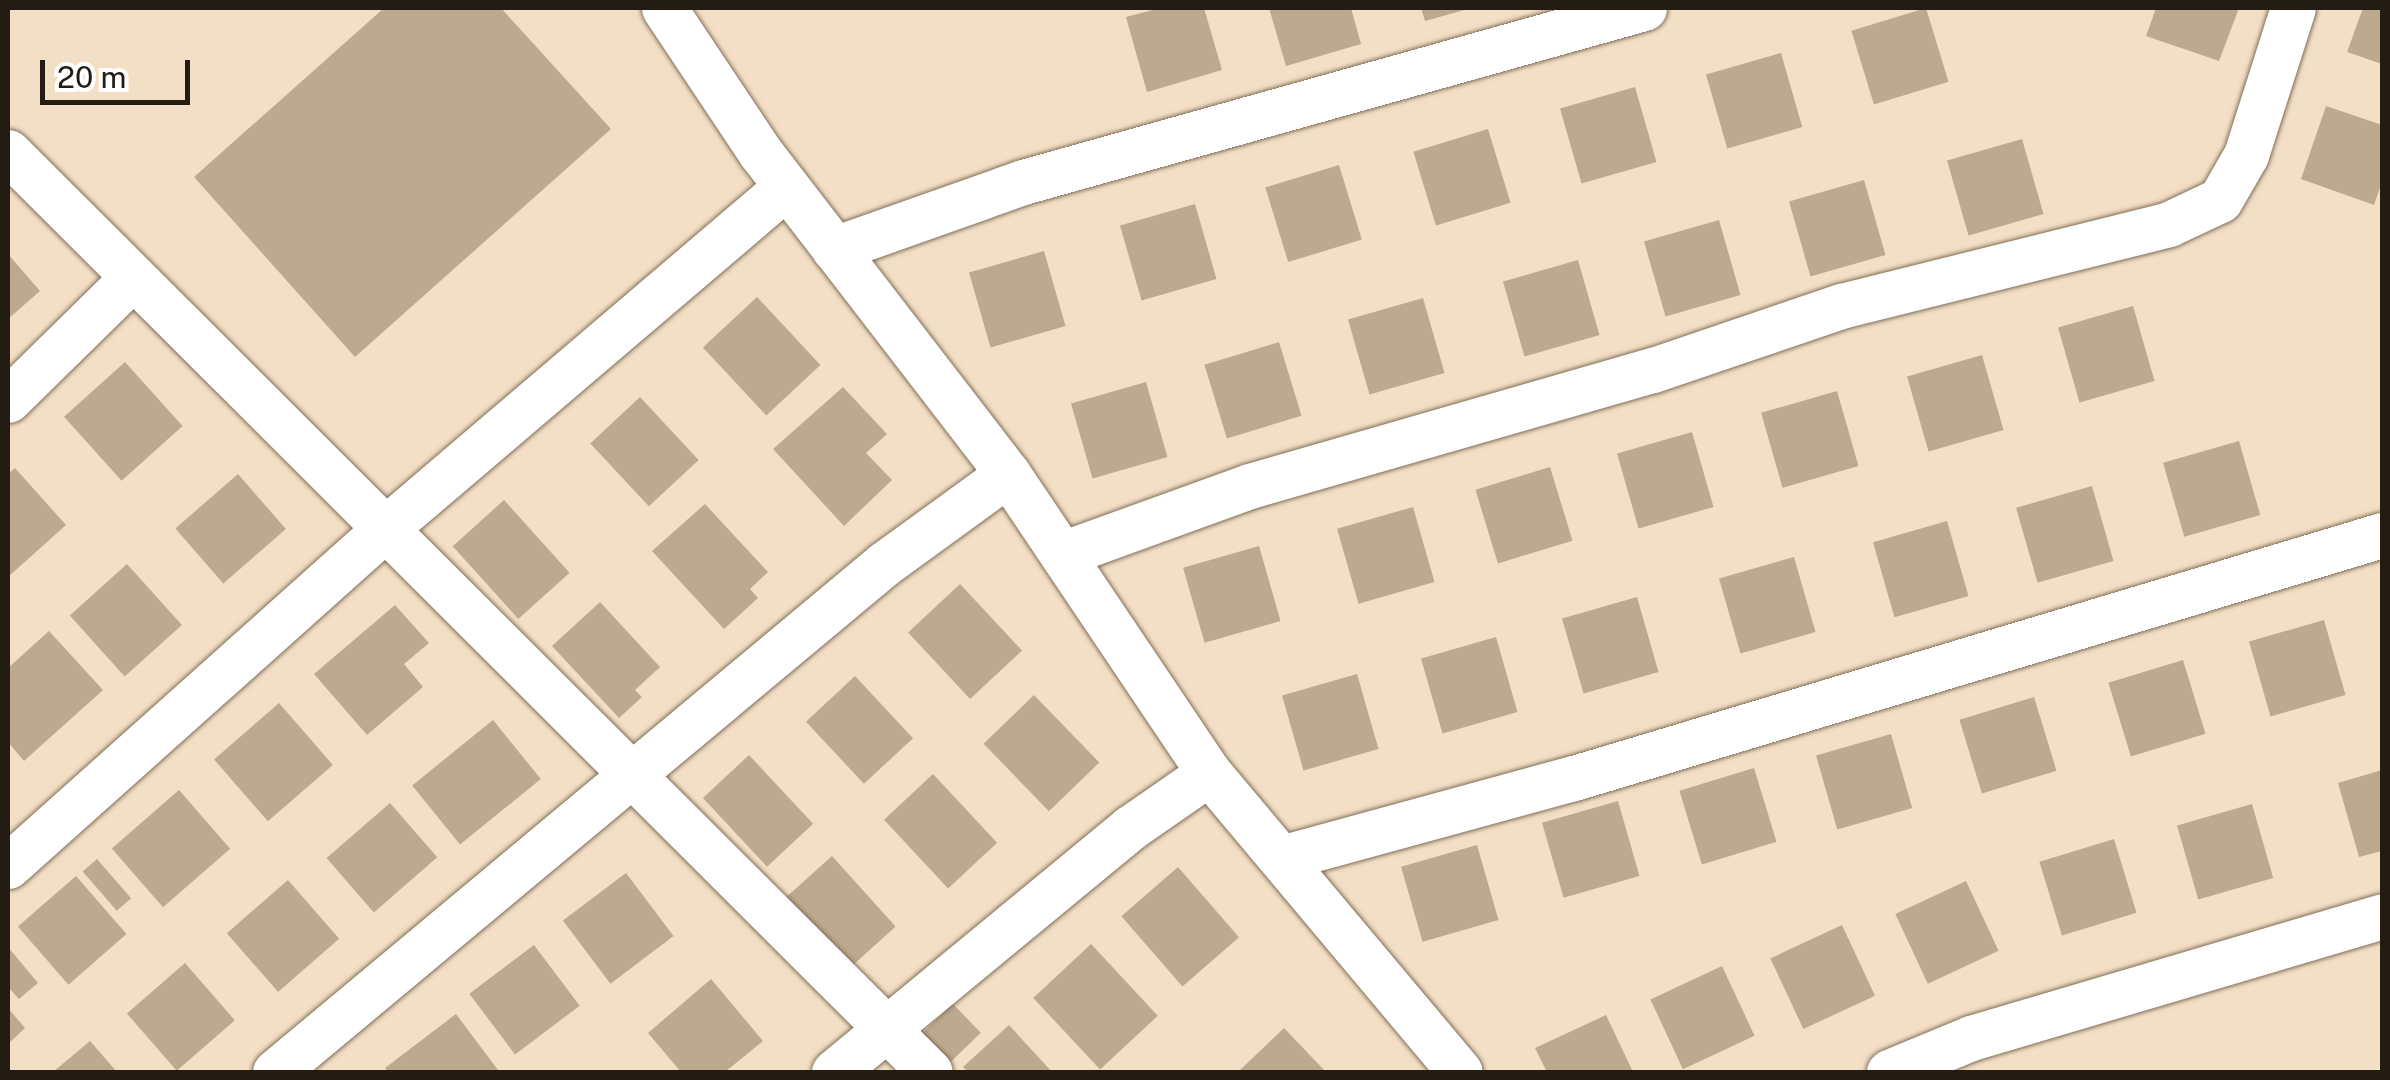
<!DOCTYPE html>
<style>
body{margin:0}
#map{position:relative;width:2390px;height:1080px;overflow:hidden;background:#f3dfc6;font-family:"Public Sans",sans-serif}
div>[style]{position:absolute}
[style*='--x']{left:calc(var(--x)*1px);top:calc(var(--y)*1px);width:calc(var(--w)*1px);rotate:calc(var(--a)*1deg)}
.building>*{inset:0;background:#bca990;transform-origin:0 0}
.roads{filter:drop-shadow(0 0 2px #806f58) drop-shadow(0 0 2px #806f58)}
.street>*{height:45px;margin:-22.5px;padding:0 22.5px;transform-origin:22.5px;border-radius:22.5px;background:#fff}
span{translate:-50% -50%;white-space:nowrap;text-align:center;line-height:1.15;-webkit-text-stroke:10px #fff;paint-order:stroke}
.frame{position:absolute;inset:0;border:10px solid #221c12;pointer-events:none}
.scale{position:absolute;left:40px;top:60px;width:150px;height:45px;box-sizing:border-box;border:5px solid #221c12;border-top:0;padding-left:12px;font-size:30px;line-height:35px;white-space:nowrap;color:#221c12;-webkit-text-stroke:8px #fff;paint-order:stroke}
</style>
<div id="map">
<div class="building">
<i style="clip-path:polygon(384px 8px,501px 8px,611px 129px,355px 357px,194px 177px)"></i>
<i style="clip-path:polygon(1160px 8px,1204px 8px,1222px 70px,1147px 92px,1126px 17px)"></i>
<i style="clip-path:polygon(1269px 8px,1351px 8px,1361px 44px,1286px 66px)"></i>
<i style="clip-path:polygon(1421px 8px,1468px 8px,1468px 9px,1425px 21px)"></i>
<i style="left:1926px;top:8px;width:77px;height:78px;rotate:73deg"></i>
<i style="clip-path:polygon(2156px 8px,2239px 8px,2219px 61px,2146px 36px)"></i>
<i style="clip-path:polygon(2363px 8px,2382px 8px,2382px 64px,2347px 52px)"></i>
<i style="left:1781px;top:53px;width:77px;height:78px;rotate:74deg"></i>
<i style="left:1635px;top:87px;width:78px;height:78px;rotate:74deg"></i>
<i style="clip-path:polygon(2326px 106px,2382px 125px,2382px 182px,2374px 205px,2301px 179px)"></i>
<i style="left:1488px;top:129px;width:77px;height:78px;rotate:73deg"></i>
<i style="left:2022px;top:139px;width:78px;height:78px;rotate:74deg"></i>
<i style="left:1339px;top:165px;width:78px;height:77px;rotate:73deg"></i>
<i style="left:1864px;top:180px;width:78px;height:78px;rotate:74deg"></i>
<i style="left:1195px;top:204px;width:78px;height:78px;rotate:74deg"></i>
<i style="left:1719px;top:220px;width:78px;height:78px;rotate:74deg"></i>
<i style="left:1044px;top:251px;width:78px;height:78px;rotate:74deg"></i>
<i style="clip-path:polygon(8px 254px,40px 291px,8px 319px)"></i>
<i style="left:1578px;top:260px;width:78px;height:78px;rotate:74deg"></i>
<i style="left:757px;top:297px;width:93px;height:74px;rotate:47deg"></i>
<i style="left:1423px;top:298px;width:78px;height:78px;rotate:74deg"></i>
<i style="left:2133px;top:306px;width:78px;height:78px;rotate:74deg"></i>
<i style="left:1279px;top:342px;width:77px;height:78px;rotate:73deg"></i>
<i style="left:1982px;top:355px;width:78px;height:78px;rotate:74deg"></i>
<i style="left:125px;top:362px;width:86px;height:82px;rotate:48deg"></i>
<i style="left:1146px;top:382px;width:78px;height:78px;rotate:74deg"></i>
<i style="clip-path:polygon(843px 387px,887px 434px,866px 453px,892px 480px,844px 526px,773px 449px)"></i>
<i style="left:1837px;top:391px;width:78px;height:79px;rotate:74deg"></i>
<i style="left:640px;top:397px;width:86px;height:68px;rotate:47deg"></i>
<i style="left:1692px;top:432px;width:78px;height:78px;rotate:74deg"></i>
<i style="left:2239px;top:441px;width:77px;height:79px;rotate:74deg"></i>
<i style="left:1550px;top:467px;width:77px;height:78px;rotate:73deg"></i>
<i style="clip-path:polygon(15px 468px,66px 525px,8px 577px,8px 474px)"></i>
<i style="left:238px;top:474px;width:73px;height:83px;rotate:49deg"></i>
<i style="left:2092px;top:486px;width:78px;height:79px;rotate:74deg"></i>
<i style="left:504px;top:500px;width:98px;height:69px;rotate:48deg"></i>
<i style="clip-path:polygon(705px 504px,768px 572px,750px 589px,758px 598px,724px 629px,652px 551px)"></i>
<i style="left:1413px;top:507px;width:78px;height:79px;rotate:74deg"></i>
<i style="left:1947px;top:521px;width:78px;height:77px;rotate:74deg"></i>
<i style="left:1259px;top:546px;width:78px;height:79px;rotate:74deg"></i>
<i style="left:1794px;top:557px;width:78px;height:78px;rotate:74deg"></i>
<i style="left:127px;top:564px;width:82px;height:77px;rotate:48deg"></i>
<i style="left:960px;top:584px;width:91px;height:71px;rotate:47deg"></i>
<i style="left:1637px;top:597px;width:78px;height:78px;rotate:74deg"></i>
<i style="clip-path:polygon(600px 602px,660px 667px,635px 690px,642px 697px,619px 718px,552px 646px)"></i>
<i style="clip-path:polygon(395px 605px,429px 643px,404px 664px,423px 687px,367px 735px,314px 674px)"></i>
<i style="left:2324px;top:620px;width:78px;height:78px;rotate:74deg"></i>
<i style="clip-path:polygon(49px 631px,103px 690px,24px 761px,8px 742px,8px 668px)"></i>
<i style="left:1496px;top:637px;width:78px;height:78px;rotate:74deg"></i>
<i style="left:2183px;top:660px;width:77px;height:78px;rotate:73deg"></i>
<i style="left:1357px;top:674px;width:78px;height:78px;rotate:74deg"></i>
<i style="left:855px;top:676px;width:85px;height:67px;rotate:47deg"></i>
<i style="left:1034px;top:695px;width:94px;height:70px;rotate:46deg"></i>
<i style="left:2034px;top:697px;width:77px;height:78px;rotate:73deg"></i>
<i style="left:279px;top:703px;width:82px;height:86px;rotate:49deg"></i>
<i style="left:493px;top:720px;width:76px;height:104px;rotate:51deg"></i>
<i style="left:1891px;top:734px;width:77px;height:78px;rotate:74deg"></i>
<i style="left:749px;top:755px;width:94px;height:63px;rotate:47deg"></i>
<i style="left:1754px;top:768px;width:77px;height:78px;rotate:73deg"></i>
<i style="clip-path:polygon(2382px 770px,2382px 851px,2359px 857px,2338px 783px)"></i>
<i style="left:933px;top:774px;width:94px;height:67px;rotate:47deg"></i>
<i style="left:179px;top:790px;width:78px;height:89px;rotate:49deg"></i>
<i style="left:1618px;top:801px;width:78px;height:79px;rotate:74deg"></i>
<i style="left:390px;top:803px;width:72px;height:84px;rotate:49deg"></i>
<i style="left:2252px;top:804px;width:77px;height:78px;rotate:74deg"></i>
<i style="left:2114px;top:839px;width:77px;height:78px;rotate:73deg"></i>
<i style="left:1477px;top:845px;width:78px;height:79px;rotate:74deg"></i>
<i style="left:832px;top:856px;width:95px;height:64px;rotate:48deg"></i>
<i style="left:97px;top:859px;width:52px;height:19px;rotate:49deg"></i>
<i style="left:1178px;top:867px;width:93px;height:75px;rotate:49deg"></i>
<i style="left:626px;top:873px;width:79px;height:79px;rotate:53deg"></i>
<i style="left:76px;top:876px;width:77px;height:77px;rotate:49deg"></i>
<i style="left:288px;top:880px;width:78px;height:81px;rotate:49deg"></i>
<i style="left:1966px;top:881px;width:77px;height:78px;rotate:65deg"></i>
<i style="left:1842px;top:925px;width:78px;height:79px;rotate:65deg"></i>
<i style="left:1091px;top:944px;width:98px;height:79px;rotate:47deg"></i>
<i style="left:534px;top:945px;width:76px;height:81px;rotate:53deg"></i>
<i style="clip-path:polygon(8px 947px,38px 983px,19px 999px,8px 987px)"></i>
<i style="left:185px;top:963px;width:76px;height:77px;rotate:49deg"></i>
<i style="left:1722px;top:966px;width:77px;height:79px;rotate:65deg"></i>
<i style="clip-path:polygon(711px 979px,763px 1041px,725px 1072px,681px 1072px,648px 1033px)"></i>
<i style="left:953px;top:1004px;width:40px;height:50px;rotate:46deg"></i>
<i style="clip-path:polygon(8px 1008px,25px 1028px,8px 1044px)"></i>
<i style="clip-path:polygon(456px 1014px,498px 1070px,389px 1072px,385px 1068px)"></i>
<i style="clip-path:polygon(1606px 1015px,1633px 1072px,1547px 1072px,1535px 1048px)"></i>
<i style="clip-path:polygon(1009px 1025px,1052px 1072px,968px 1072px,963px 1067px)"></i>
<i style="clip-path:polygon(1284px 1028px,1326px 1072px,1238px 1072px)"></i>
<i style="clip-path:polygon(90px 1041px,117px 1072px,53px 1072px)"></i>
</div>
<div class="roads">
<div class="street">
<i style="--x:664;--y:8;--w:173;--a:56.3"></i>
<i style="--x:760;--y:152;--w:406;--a:52.4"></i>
<i style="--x:1008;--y:474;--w:360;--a:56.1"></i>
<i style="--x:1209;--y:773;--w:390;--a:50"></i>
<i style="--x:8;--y:152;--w:1302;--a:44.94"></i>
<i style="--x:834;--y:249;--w:201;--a:-19.5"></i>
<i style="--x:1023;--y:182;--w:645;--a:-15.65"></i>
<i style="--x:8;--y:400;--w:171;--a:-44.5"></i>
<i style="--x:1062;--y:554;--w:200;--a:-19.9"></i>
<i style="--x:1250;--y:486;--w:419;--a:-16.1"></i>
<i style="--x:1653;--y:370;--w:199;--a:-18.8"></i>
<i style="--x:1841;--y:306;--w:338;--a:-14"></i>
<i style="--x:2169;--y:224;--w:56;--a:-25.2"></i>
<i style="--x:2220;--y:200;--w:52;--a:-60"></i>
<i style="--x:2246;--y:155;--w:154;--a:-72.3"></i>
<i style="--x:1281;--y:858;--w:304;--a:-15.3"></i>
<i style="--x:1574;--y:778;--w:844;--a:-16.74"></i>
<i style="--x:8;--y:866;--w:507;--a:-41.8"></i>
<i style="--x:386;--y:528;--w:526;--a:-40.45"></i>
<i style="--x:275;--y:1072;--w:793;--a:-39.83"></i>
<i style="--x:884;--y:564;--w:153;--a:-36"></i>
<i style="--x:834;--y:1072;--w:384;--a:-39.5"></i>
<i style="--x:1130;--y:828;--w:96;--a:-34.8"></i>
<i style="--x:1889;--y:1072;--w:89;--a:-22.5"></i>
<i style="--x:1971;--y:1038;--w:429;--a:-16.5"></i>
</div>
</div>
<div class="frame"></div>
<div class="scale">20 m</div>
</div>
